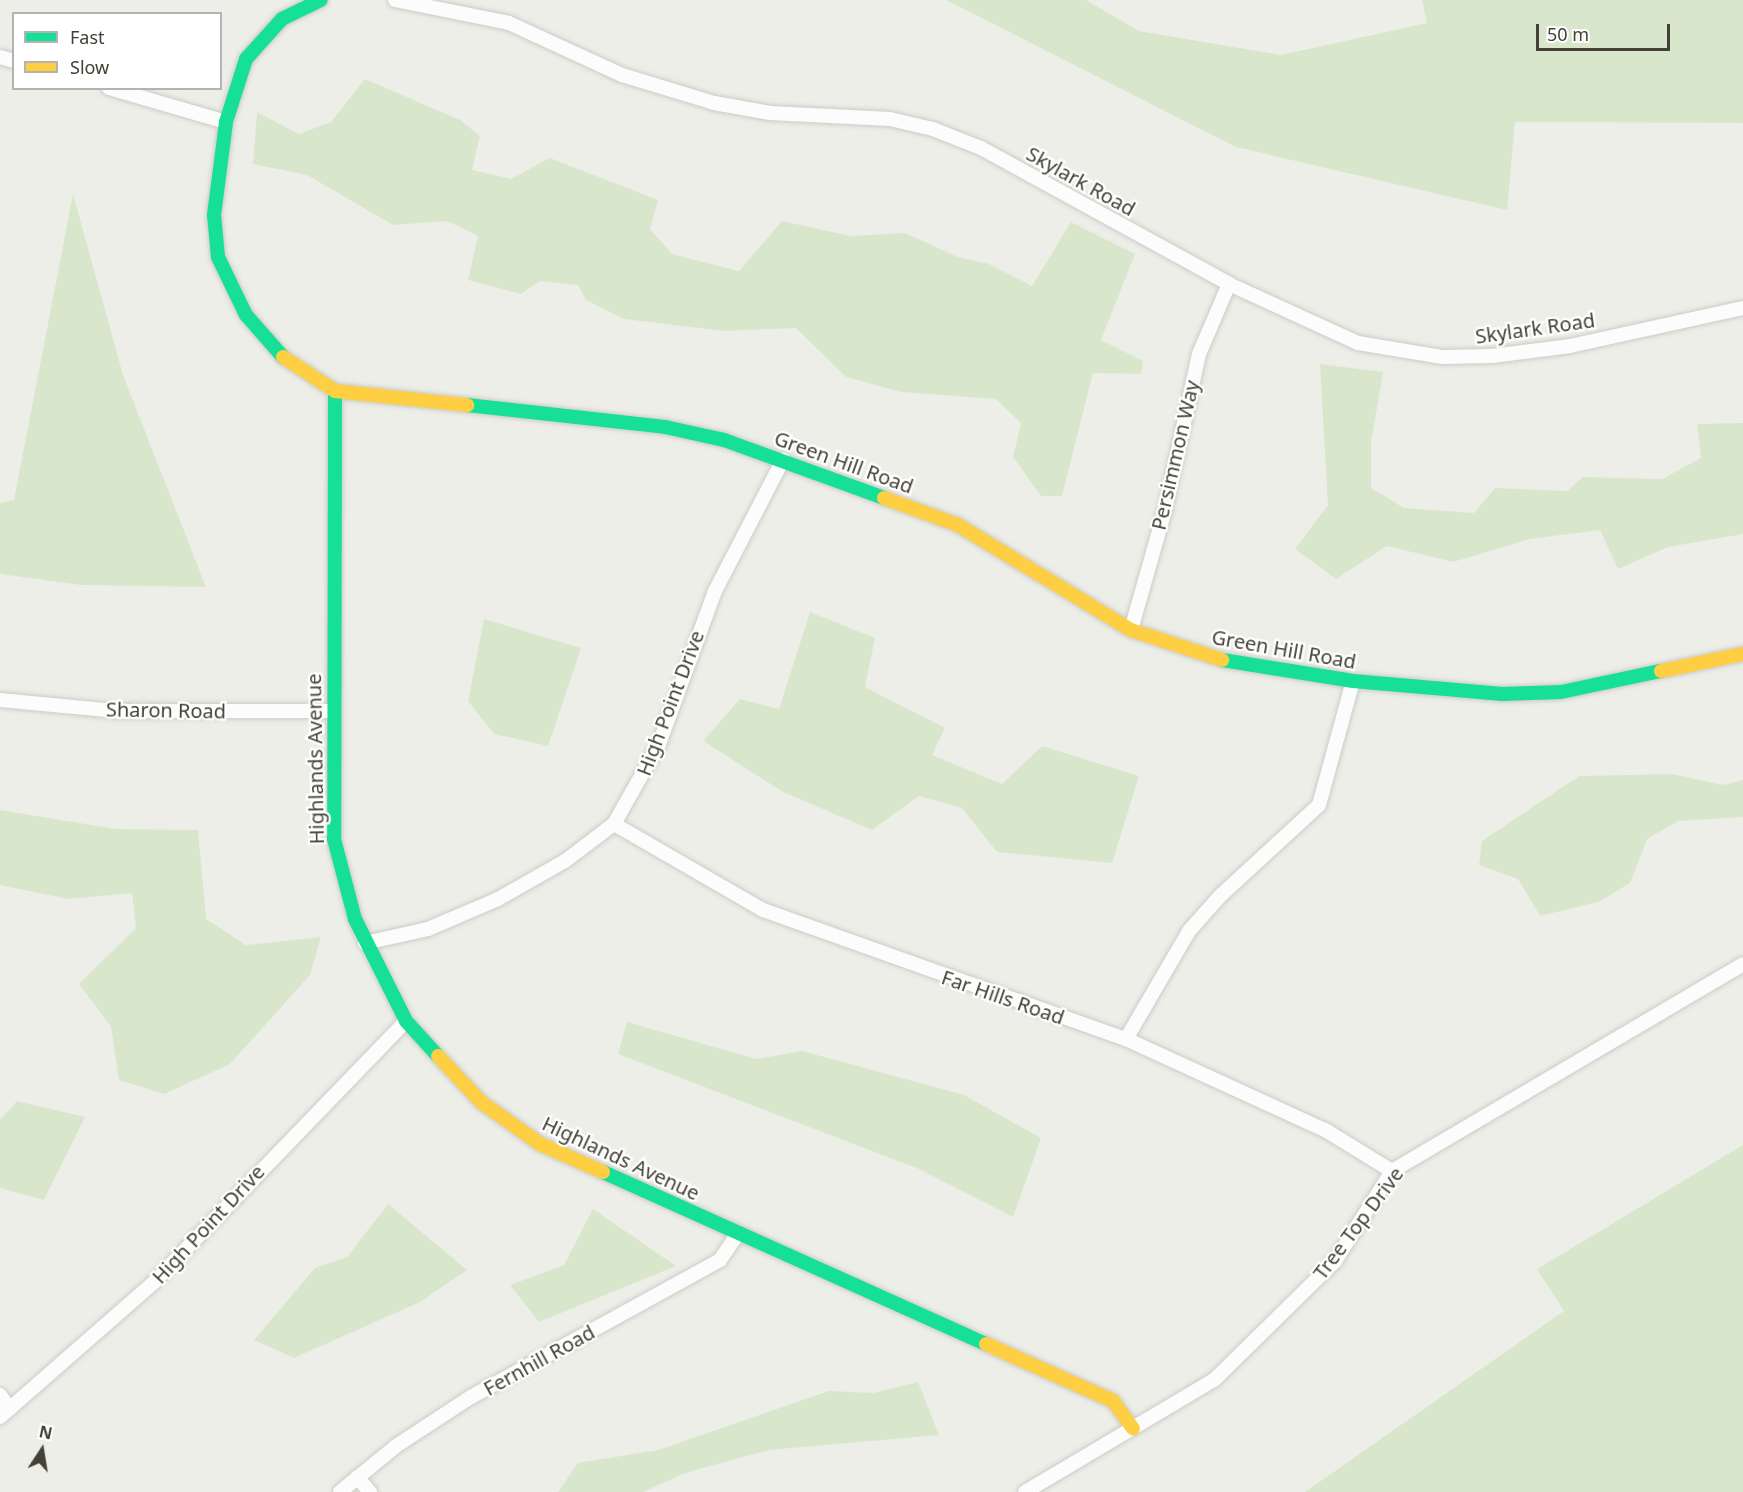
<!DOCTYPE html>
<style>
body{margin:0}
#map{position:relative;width:1743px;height:1492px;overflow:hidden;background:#eeeee9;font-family:"Noto Sans",sans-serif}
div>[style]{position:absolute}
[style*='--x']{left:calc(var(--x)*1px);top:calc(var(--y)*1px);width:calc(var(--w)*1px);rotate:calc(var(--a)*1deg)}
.green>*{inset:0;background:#d8e7cb}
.roads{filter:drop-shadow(0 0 2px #ccccc7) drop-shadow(0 0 2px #ccccc7)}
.street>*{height:14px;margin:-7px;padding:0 7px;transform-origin:7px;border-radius:7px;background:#fcfcfc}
.fast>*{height:14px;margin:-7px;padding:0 7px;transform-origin:7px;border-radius:7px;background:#16e098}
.slow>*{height:14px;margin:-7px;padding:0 7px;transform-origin:7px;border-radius:7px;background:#ffcf43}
span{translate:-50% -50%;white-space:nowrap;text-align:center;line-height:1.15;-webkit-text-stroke:4.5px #fff;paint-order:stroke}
.street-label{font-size:20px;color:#444036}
.legend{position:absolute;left:12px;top:12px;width:210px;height:78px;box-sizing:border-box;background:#fff;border:2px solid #b4b3af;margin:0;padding:8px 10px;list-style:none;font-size:18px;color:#444036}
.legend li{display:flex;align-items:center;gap:12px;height:30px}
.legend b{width:30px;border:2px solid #b4b3af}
.north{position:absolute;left:12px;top:1420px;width:60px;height:60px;-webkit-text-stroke:4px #fff;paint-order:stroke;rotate:12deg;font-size:16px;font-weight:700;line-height:24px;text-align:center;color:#444036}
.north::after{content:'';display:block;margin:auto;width:21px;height:27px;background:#444036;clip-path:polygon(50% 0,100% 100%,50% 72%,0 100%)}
.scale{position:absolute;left:1536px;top:24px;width:134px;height:27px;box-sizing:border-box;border:3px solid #444036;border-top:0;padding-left:8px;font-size:18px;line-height:21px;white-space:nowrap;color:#444036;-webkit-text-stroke:4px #fff;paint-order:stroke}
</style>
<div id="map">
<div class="green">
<i style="clip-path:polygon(946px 0,1086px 0,1139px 31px,1281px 55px,1427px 23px,1422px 0,1743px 0,1743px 123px,1515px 122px,1507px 210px,1236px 147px)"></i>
<i style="clip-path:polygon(365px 79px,460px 120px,480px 136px,472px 170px,511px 179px,550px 158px,658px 200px,650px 229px,672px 254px,739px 271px,782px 221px,850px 236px,905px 233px,958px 257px,989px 264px,1032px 286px,1071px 222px,1135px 254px,1101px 340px,1143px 361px,1141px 374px,1093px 373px,1062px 496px,1041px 496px,1013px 457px,1021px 423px,996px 399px,901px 392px,846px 377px,796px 328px,724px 331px,624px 319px,586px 300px,578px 285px,541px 281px,520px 294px,468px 280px,478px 236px,447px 221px,393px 225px,307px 175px,253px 164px,257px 112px,299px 134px,331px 122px)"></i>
<i style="clip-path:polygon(73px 194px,123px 375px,206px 587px,81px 585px,0 574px,0 503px,14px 500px)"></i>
<i style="clip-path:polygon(1320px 364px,1383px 372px,1371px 443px,1371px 488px,1404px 508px,1474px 513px,1495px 488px,1567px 491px,1583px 477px,1662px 479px,1701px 458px,1697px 424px,1743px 423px,1743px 534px,1668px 547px,1618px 569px,1600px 530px,1530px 539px,1453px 562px,1387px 546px,1336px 579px,1295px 549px,1328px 505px)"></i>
<i style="clip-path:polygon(810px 612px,875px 638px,865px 687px,945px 728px,932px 755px,1002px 784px,1042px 746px,1139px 776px,1112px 863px,997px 852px,962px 808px,919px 796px,872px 830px,783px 792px,703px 741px,740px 699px,779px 709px)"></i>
<i style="clip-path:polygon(484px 619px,581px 648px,548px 746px,494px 734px,468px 701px)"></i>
<i style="clip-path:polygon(1672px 774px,1723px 785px,1743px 780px,1743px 817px,1678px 821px,1647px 839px,1630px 883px,1598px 902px,1540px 916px,1518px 879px,1479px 865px,1482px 841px,1579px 776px)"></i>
<i style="clip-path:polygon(0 810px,116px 829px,198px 830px,206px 919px,246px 945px,321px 937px,310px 975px,230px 1064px,164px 1094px,119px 1080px,111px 1027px,79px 984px,136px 928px,132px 893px,68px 899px,0 885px)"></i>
<i style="clip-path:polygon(627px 1022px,756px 1059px,802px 1051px,964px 1095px,1041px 1138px,1013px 1217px,919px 1169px,618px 1054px)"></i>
<i style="clip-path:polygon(17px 1101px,85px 1117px,44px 1200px,0 1188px,0 1120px)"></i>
<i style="clip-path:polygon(1743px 1145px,1743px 1492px,1305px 1492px,1564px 1311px,1537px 1269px)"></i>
<i style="clip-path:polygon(388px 1204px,467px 1270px,420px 1302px,294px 1358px,254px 1340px,315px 1268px,347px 1257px)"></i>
<i style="clip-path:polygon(593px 1209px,676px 1266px,539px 1322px,510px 1285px,564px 1265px)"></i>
<i style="clip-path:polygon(918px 1382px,939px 1435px,769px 1450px,685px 1473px,643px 1492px,558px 1492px,578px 1463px,658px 1450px,829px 1391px,874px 1393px)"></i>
</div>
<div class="roads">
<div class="street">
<i style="--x:395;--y:0;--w:116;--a:11.4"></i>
<i style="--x:509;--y:23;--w:124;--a:24.7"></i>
<i style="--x:622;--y:75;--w:96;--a:16.9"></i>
<i style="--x:714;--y:103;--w:57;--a:10.1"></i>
<i style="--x:770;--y:113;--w:120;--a:2.9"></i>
<i style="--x:890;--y:119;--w:44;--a:13.1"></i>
<i style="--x:933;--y:129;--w:52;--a:21.6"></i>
<i style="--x:981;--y:148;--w:283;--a:28.7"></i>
<i style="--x:1229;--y:284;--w:142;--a:24.6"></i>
<i style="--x:1358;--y:343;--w:86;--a:9.4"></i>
<i style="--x:1443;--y:357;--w:49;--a:-1.2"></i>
<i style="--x:1492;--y:356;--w:79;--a:-7.3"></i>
<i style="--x:1570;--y:346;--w:177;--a:-12.4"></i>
<i style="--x:0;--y:57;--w:15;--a:16"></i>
<i style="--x:109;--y:88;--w:122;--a:16.2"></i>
<i style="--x:1131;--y:630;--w:125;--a:-74.2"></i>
<i style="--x:1165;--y:510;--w:160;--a:-77.7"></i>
<i style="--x:1199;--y:354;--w:76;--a:-66.8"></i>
<i style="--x:0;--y:700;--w:118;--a:5.4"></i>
<i style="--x:117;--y:711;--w:215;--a:0"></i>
<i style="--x:614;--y:824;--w:172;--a:30"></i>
<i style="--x:763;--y:910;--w:385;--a:19.6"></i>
<i style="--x:1126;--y:1039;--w:219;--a:24.6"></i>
<i style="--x:1325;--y:1130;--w:79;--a:31.5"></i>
<i style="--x:365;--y:943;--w:65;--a:-12.5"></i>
<i style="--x:428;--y:929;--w:76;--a:-23.2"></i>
<i style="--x:498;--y:899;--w:77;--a:-29.6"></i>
<i style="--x:565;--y:861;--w:61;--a:-37.1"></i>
<i style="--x:614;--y:824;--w:92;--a:-60.6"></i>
<i style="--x:659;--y:744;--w:163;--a:-69.9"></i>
<i style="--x:715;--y:591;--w:148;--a:-62.6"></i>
<i style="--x:1126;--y:1039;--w:125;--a:-59.7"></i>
<i style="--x:1189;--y:931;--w:47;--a:-48.5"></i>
<i style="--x:1220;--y:896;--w:134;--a:-42.6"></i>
<i style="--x:1319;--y:805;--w:129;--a:-74.7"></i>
<i style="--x:0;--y:1395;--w:17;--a:54"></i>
<i style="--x:0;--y:1417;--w:205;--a:-41.2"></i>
<i style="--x:154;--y:1282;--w:363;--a:-46"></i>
<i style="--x:357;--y:1477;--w:20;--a:49"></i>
<i style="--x:340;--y:1492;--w:72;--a:-39.4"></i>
<i style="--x:396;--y:1446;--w:90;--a:-33.2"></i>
<i style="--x:471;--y:1397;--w:284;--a:-28.8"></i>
<i style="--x:720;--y:1260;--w:32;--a:-56"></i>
<i style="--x:1025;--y:1492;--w:220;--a:-30.7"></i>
<i style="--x:1214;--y:1380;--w:170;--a:-44.5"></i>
<i style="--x:1335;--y:1261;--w:107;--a:-57.7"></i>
<i style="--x:1392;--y:1171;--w:407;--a:-30.5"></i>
</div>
<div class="fast">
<i style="--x:283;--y:357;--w:56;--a:-131.4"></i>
<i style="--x:246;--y:315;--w:64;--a:-115.8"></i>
<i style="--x:218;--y:257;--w:42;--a:-95.4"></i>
<i style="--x:214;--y:215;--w:94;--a:-82.6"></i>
<i style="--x:226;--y:122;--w:66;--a:-72.4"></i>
<i style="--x:246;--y:59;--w:54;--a:-48"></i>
<i style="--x:282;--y:19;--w:43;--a:-26"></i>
<i style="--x:335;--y:391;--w:448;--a:90.1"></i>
<i style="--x:334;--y:839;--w:83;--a:75.3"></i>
<i style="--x:355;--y:919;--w:114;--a:63.4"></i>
<i style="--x:406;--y:1021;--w:47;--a:47.6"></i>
<i style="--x:467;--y:405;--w:199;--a:6.3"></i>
<i style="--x:665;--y:427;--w:60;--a:12.4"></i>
<i style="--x:724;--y:440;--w:170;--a:19.9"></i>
<i style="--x:1222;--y:660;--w:133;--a:9.1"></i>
<i style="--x:1353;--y:681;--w:150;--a:5"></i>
<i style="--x:1502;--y:694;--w:59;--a:-1.9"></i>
<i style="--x:1561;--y:692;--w:102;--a:-11.9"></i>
<i style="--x:603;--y:1172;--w:420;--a:24.2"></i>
</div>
<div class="slow">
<i style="--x:283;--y:357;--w:62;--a:33.2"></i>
<i style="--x:335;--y:391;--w:133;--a:6.1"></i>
<i style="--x:884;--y:498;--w:79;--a:20"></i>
<i style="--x:958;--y:525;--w:202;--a:31.3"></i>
<i style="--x:1131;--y:630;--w:96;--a:18.2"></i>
<i style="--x:1661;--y:671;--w:84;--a:-11.7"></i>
<i style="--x:438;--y:1056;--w:63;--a:46.9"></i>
<i style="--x:481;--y:1102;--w:72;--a:35.4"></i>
<i style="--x:540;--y:1144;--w:69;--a:24"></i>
<i style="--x:986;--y:1344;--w:139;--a:24.2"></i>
<i style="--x:1113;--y:1401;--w:34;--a:54"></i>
</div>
</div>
<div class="street-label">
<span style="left:1081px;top:181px;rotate:29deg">Skylark Road</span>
<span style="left:1535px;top:328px;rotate:-8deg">Skylark Road</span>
<span style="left:1175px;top:455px;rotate:-77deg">Persimmon Way</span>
<span style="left:844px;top:462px;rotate:20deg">Green Hill Road</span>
<span style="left:1284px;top:649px;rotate:10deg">Green Hill Road</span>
<span style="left:670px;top:703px;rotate:-69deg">High Point Drive</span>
<span style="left:166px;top:710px;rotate:1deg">Sharon Road</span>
<span style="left:315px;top:759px;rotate:-91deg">Highlands Avenue</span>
<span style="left:1003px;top:997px;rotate:19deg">Far Hills Road</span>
<span style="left:621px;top:1158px;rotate:25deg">Highlands Avenue</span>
<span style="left:1358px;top:1223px;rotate:-53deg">Tree Top Drive</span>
<span style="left:208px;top:1224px;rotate:-47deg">High Point Drive</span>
<span style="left:539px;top:1360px;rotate:-29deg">Fernhill Road</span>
</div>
<ul class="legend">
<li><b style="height:8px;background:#16e098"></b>Fast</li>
<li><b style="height:8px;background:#ffcf43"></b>Slow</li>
</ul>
<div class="north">N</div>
<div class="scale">50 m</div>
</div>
